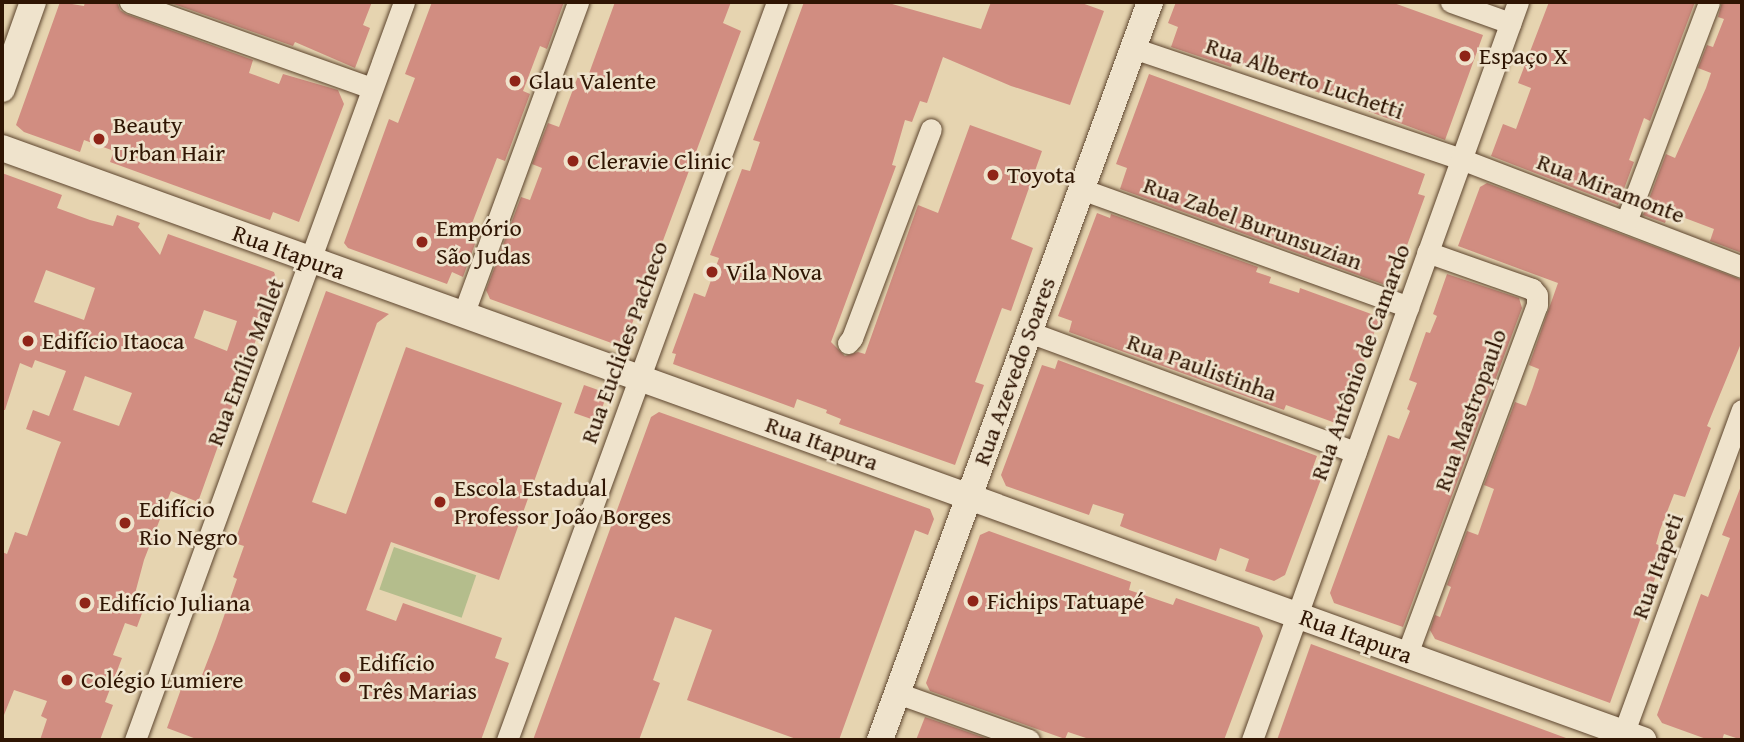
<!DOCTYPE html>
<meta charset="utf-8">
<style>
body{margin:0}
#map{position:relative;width:1744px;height:742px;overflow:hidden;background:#e6d4b0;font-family:"Gentium Book Plus",serif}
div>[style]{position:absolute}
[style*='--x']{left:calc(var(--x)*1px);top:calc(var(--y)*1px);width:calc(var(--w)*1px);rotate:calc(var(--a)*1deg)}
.green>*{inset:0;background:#b4bd8c;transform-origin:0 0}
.building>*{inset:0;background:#d18d81}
.roads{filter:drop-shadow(0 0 2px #5d452e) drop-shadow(0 0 2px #5d452e)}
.minor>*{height:21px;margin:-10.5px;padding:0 10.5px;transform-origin:10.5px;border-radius:10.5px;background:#efe3cc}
.tertiary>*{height:26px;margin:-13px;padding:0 13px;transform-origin:13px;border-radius:13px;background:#efe3cc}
.dots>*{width:19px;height:19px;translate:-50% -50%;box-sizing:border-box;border:4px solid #efe3cc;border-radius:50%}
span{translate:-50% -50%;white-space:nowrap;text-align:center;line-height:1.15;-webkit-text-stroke:5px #efe3cc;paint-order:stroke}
.poi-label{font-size:24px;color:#2f1503}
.left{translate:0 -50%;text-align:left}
.street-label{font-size:24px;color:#2f1503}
.frame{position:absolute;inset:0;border:4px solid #2f1503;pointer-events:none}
</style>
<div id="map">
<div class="green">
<i style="left:394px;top:547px;width:87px;height:45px;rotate:19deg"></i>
</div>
<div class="building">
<i style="clip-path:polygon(60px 2px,84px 6px,85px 2px,117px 2px,120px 10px,126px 14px,253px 60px,249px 73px,279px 84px,283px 74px,338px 90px,344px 104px,299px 222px,273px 212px,270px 220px,110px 162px,114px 151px,84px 140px,80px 152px,24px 132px,16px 125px)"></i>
<i style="clip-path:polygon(168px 2px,372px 2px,363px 25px,370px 28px,355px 68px,295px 42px,293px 46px)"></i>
<i style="clip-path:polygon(432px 2px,564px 2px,547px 49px,540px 46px,523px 91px,530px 94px,505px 161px,497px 158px,471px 226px,480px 230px,463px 277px,452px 272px,447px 284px,348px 248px,344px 243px,389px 119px,398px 123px,415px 78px,405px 74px)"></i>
<i style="clip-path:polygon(615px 2px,731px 2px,723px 23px,741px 31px,626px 340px,617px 345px,490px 299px,486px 290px,521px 197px,530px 200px,542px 168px,532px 164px,548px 123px,559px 127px,578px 76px,587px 79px)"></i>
<i style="clip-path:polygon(804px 2px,885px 2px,981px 29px,991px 2px,1079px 2px,1104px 11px,1070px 105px,1011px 86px,943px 57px,927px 103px,920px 101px,912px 122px,905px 120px,892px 165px,896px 166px,831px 342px,845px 356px,858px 352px,865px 354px,918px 205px,938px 213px,970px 125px,1042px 151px,1011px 239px,1033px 248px,1011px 311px,1002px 308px,975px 382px,984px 385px,955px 465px,839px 424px,841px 419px,826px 413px,827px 410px,797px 399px,794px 408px,673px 364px,676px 354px,672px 353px,694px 293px,705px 297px,719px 258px,710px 255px,742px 169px,750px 171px,760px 142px,753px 140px)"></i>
<i style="clip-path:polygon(1176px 2px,1391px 2px,1483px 35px,1445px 140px,1248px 66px,1233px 61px,1231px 67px,1171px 47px,1178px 27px,1168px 23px)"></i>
<i style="clip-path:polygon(1549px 2px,1695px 2px,1650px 121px,1644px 118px,1629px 160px,1634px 162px,1618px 205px,1491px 156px,1503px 124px,1516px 129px,1531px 88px,1518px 83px)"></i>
<i style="clip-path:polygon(1722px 2px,1742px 2px,1742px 253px,1710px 241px,1714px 229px,1669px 212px,1665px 223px,1643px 215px,1666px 154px,1675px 158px,1706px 88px,1711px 73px,1698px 68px,1707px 45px,1713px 47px,1724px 19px,1718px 17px)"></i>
<i style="clip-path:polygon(1149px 74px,1425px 174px,1418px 194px,1425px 196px,1393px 284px,1388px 286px,1120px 189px,1127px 168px,1116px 164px)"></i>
<i style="clip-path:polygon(evenodd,2px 173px,62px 195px,57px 208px,90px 220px,113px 226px,117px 215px,140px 223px,138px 227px,160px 255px,168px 234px,274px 272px,277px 281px,198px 502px,171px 491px,144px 560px,133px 601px,145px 605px,137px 627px,125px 623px,113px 655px,122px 658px,105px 702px,113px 705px,100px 740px,40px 740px,47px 719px,41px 716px,47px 701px,14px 690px,2px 720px,2px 552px,7px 554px,15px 532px,27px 536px,58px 449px,61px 442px,26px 429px,33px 410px,49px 416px,66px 371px,35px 360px,32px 368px,20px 363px,5px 410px,2px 410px,2px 173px,46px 270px,95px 288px,84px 320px,34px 302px,46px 270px,2px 173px,204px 310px,237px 321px,227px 351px,194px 338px,204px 310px,2px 173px,85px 376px,132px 393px,119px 426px,73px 410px,85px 376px)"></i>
<i style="clip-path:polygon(1487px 183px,1742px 280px,1742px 341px,1707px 426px,1711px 428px,1685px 497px,1674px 494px,1660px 530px,1656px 544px,1666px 548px,1610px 703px,1435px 639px,1430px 630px,1435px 615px,1440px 617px,1451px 587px,1447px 585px,1467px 531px,1478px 535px,1494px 489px,1484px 485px,1515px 402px,1526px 406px,1533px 387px,1539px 369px,1529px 365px,1558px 283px,1458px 246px,1480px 187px)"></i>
<i style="clip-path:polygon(1097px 213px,1110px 218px,1111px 214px,1258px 267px,1256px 272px,1271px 277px,1269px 283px,1299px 293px,1300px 288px,1374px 315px,1378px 322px,1341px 425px,1286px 405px,1284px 410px,1069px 332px,1072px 321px,1058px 316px)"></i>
<i style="clip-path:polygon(1447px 274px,1519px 298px,1522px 308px,1403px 627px,1334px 603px,1330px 593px,1388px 435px,1399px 439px,1410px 411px,1407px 409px,1417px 383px,1409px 380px,1426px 332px,1430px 333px,1437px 316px,1433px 314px)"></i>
<i style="clip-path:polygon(326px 291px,389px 314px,377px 323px,312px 502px,346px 514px,406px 347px,562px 403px,499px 580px,391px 542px,366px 610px,396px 621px,403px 603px,502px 638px,495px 658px,509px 663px,481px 740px,199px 740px,167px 728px,185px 678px,199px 683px,216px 639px,237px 579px,233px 577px,244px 546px,234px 543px)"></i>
<i style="clip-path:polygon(1058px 360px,1317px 456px,1313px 467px,1324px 471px,1285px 575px,1274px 581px,1245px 571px,1249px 559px,1220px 548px,1216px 561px,1130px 530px,1120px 526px,1124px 514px,1093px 504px,1089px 515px,1006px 486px,1001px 475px,1042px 365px,1055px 369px)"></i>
<i style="clip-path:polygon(584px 385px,601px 391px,605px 400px,597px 421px,574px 413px)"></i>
<i style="clip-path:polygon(659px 412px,930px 509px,934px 519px,928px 535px,915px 530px,839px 740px,799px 740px,687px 700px,712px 630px,675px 617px,653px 680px,660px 683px,639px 740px,533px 740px,651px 417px)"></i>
<i style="clip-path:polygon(1741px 486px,1742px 740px,1724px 734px,1722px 740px,1709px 740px,1662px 723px,1657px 715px,1701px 594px,1708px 597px,1730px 538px,1722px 535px)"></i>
<i style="clip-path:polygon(989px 531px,1131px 582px,1129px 590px,1173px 605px,1176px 598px,1259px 627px,1263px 636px,1224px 740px,1092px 740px,1068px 732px,1065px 739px,930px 691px,926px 683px,974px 552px,980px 535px)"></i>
<i style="clip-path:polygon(1311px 644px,1566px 738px,1566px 740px,1277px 740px)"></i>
<i style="clip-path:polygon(925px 717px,985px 738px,985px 740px,916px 740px)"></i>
</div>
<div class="roads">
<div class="minor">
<i style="--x:130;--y:2;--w:256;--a:19.6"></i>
<i style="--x:1451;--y:2;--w:63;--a:19.6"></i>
<i style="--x:1133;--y:48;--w:346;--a:18.7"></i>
<i style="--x:1461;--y:159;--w:301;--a:21"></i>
<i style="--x:1081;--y:189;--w:348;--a:19.8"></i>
<i style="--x:1626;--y:222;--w:235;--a:-69.3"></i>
<i style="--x:463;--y:315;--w:333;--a:-69.8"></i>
<i style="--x:1029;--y:332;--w:348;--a:20.2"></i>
<i style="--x:848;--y:343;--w:6;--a:-51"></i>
<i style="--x:852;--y:338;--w:223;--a:-69.3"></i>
<i style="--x:1407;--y:654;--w:372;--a:-69.6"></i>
<i style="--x:1537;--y:305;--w:10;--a:-90"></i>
<i style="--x:1537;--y:295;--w:8;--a:-130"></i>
<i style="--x:1532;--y:289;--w:111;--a:-160.6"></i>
<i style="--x:897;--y:693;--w:140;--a:19.6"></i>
<i style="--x:135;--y:740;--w:785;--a:-69.97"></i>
<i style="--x:507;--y:740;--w:786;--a:-69.9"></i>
<i style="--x:1252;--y:740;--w:784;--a:-70.18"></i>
<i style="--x:1621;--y:740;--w:351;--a:-69.9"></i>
</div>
<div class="tertiary">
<i style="--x:2;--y:89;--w:92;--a:-70.4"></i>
<i style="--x:2;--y:148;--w:1745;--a:19.84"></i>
<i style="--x:880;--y:740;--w:786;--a:-69.9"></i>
</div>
</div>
<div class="dots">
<i style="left:1465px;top:56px;background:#8f2418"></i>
<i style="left:515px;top:81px;background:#8f2418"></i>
<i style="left:99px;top:139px;background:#8f2418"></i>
<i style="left:573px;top:161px;background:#8f2418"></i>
<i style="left:993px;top:175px;background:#8f2418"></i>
<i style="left:422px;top:242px;background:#8f2418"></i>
<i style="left:712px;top:272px;background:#8f2418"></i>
<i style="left:28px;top:341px;background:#8f2418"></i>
<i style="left:440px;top:502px;background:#8f2418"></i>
<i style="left:125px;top:523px;background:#8f2418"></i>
<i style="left:973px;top:601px;background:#8f2418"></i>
<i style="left:85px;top:603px;background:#8f2418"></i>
<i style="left:345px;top:677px;background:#8f2418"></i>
<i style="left:67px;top:680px;background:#8f2418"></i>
</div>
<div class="poi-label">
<span class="left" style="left:1479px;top:56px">Espaço X</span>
<span class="left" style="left:529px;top:81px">Glau Valente</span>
<span class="left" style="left:113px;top:139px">Beauty<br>Urban Hair</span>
<span class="left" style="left:587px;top:161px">Cleravie Clinic</span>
<span class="left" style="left:1007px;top:175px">Toyota</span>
<span class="left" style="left:436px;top:242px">Empório<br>São Judas</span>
<span class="left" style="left:726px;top:272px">Vila Nova</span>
<span class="left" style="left:42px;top:341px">Edifício Itaoca</span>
<span class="left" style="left:454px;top:502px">Escola Estadual<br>Professor João Borges</span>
<span class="left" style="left:139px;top:523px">Edifício<br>Rio Negro</span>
<span class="left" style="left:987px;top:601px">Fichips Tatuapé</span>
<span class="left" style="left:99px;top:603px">Edifício Juliana</span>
<span class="left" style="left:359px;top:677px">Edifício<br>Três Marias</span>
<span class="left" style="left:81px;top:680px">Colégio Lumiere</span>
</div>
<div class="street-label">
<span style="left:1305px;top:78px;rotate:19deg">Rua Alberto Luchetti</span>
<span style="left:1611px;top:188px;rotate:21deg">Rua Miramonte</span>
<span style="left:1253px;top:223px;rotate:20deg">Rua Zabel Burunsuzian</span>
<span style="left:289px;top:252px;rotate:20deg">Rua Itapura</span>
<span style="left:624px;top:342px;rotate:-70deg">Rua Euclides Pacheco</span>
<span style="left:245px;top:362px;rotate:-69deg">Rua Emílio Mallet</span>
<span style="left:1360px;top:362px;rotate:-70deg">Rua Antônio de Camardo</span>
<span style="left:1202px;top:367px;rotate:20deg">Rua Paulistinha</span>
<span style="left:1014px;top:371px;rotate:-70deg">Rua Azevedo Soares</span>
<span style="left:1470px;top:410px;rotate:-70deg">Rua Mastropaulo</span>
<span style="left:822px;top:443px;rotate:20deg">Rua Itapura</span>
<span style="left:1657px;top:566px;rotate:-70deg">Rua Itapeti</span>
<span style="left:1356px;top:636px;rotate:20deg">Rua Itapura</span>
</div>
<div class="frame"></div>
</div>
